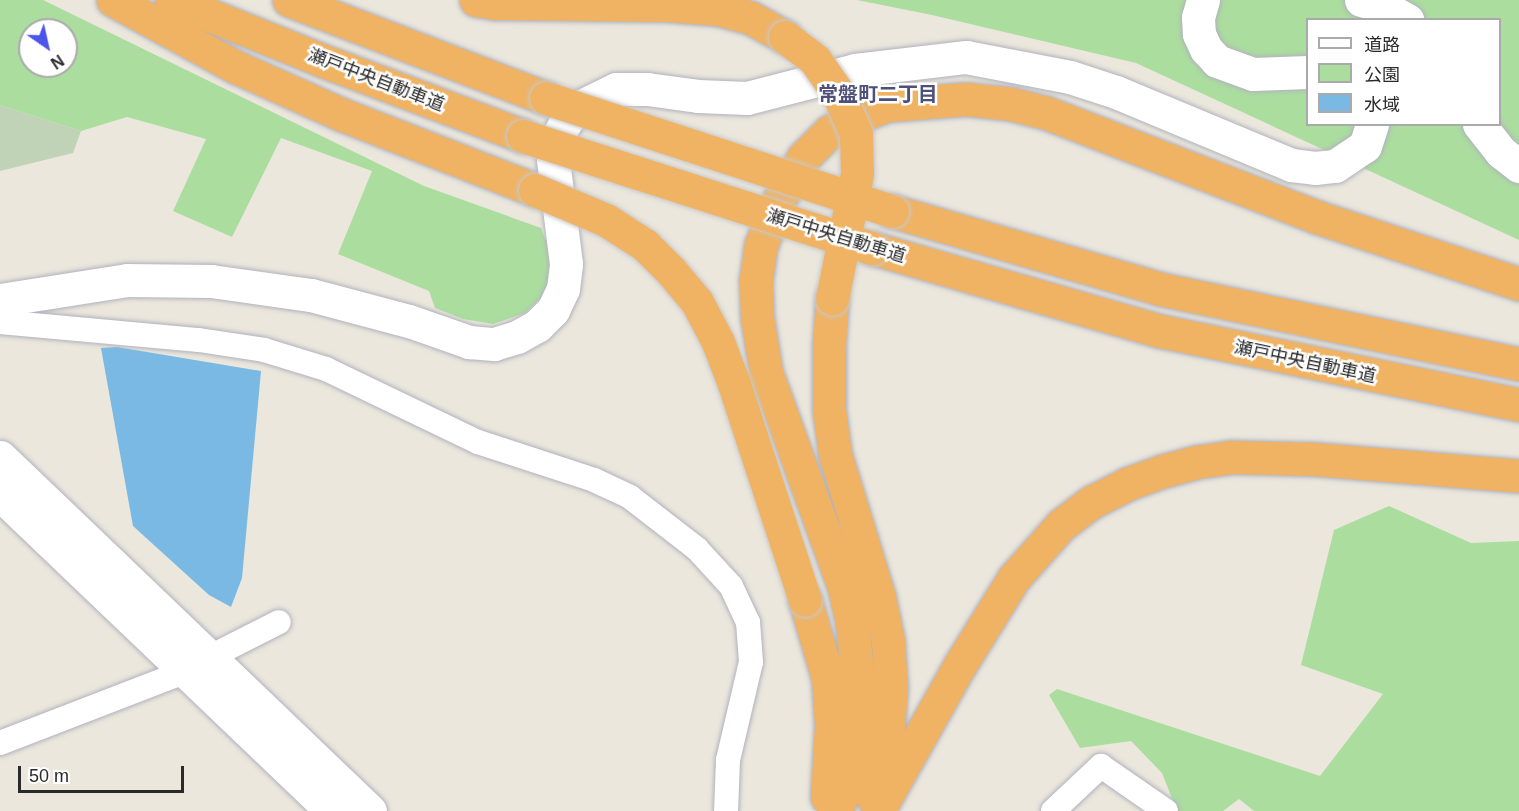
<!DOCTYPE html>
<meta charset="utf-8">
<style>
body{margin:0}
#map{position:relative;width:1519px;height:811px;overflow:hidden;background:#ebe7dd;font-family:Arial,"Noto Sans JP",sans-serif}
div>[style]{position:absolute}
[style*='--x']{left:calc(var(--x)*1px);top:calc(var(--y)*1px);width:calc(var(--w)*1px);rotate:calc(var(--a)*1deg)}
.green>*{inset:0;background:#abdd9f}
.cemetery>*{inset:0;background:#c0d3b6}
.water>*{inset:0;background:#7ab9e4}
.roads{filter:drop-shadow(0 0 2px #b1b2bc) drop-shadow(0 0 2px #b1b2bc)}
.street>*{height:24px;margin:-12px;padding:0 12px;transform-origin:12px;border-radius:12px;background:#fff}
.secondary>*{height:33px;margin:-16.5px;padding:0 16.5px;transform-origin:16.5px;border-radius:16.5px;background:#fff}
.highway>*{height:33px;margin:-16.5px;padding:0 16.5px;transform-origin:16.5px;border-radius:16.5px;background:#f0b364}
.bridges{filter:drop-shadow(0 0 2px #c8c8c8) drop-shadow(0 0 2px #c8c8c8)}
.highway-bridge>*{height:33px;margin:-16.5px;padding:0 16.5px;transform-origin:16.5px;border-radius:16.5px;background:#f0b364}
span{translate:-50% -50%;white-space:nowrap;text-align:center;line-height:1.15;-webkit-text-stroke:5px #fff;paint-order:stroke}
.street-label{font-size:18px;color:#2a2a2a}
.neighbourhood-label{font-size:20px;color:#4e5077;font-weight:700}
.legend{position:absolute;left:1306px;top:18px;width:195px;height:108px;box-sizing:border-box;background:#fff;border:2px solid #aaa;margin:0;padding:8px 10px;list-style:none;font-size:18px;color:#2a2a2a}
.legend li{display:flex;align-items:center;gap:12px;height:30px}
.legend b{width:30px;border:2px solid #aaa}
.north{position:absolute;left:18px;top:18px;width:60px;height:60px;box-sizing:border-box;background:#fff;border:2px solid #aaa;border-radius:50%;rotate:146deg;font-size:16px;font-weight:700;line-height:24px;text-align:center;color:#2a2a2a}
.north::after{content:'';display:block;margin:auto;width:21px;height:27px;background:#4c54ea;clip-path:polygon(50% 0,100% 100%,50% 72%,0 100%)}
.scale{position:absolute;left:18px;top:766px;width:166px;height:27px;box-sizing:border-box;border:3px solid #2a2a2a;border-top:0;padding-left:8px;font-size:18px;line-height:21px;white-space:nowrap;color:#2a2a2a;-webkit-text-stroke:4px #fff;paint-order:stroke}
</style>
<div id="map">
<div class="green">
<i style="clip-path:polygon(evenodd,0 0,43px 0,424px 186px,541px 228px,552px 257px,552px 287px,525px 313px,493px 324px,463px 319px,435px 308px,429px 291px,338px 254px,372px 171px,281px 138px,232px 237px,173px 211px,206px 139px,127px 117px,81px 131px,0 105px,0 0,30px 30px,66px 30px,66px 66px,30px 66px,30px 30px)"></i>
<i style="clip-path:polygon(evenodd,857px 0,1519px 0,1519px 240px,1136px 63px,932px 15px,857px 0,1308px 20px,1500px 20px,1500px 124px,1308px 124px,1308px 20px)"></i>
<i style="clip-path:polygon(1389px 506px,1471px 543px,1519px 541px,1519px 811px,1254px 811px,1239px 799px,1223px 811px,1177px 811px,1162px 773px,1131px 741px,1080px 748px,1049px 695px,1057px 689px,1320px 776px,1383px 694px,1301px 665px,1334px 530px)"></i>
</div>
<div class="cemetery">
<i style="clip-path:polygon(0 105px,81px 131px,73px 153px,0 171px)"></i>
</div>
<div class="water">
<i style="clip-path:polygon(117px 347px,261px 371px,242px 578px,231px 607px,209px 595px,133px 526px,101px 348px)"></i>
</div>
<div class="roads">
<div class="street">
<i style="--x:0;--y:322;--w:200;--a:5.2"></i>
<i style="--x:199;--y:340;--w:66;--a:8.7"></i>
<i style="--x:264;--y:350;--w:65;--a:17"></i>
<i style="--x:326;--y:369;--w:169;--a:25.7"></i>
<i style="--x:478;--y:442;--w:122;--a:18.1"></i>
<i style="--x:594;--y:480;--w:40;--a:25"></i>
<i style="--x:630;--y:497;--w:85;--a:37.8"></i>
<i style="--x:697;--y:549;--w:50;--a:47.4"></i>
<i style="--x:731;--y:586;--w:40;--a:65"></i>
<i style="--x:748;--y:622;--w:40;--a:85.7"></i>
<i style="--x:751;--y:662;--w:101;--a:103.2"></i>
<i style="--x:728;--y:760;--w:51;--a:92.2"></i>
<i style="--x:210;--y:657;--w:77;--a:-26.9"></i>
<i style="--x:0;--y:743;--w:200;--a:-21.1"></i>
<i style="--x:1053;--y:811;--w:66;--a:-43.2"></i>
<i style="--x:1101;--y:766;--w:79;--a:34.7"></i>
</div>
<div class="secondary">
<i style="--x:1203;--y:0;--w:18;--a:106"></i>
<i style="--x:1198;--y:17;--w:17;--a:87"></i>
<i style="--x:1199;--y:34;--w:17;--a:65"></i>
<i style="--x:1206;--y:49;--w:16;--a:47"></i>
<i style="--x:1217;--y:61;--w:38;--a:20"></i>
<i style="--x:1253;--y:74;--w:55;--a:-2.1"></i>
<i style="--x:1361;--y:0;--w:22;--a:16"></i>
<i style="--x:1382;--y:6;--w:29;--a:29"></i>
<i style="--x:1479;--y:124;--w:36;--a:52"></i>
<i style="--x:1501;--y:152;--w:23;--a:38"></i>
<i style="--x:0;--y:300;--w:129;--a:-8.9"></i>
<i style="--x:127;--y:280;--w:84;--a:0.7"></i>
<i style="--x:211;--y:281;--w:101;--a:8"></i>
<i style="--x:311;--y:295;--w:101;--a:14.9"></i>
<i style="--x:409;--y:321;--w:64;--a:19.3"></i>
<i style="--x:469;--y:342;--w:25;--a:5"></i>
<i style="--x:494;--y:344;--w:24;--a:-17"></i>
<i style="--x:517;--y:337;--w:23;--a:-29"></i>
<i style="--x:537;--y:326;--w:23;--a:-45"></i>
<i style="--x:553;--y:310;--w:23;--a:-65"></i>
<i style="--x:563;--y:289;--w:25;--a:-83"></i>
<i style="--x:566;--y:264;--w:106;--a:-97.1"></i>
<i style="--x:553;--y:159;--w:21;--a:-79"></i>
<i style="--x:557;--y:138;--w:19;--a:-62"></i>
<i style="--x:566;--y:121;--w:19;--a:-47"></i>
<i style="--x:579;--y:107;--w:41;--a:-25.9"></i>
<i style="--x:616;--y:89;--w:31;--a:0"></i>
<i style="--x:647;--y:89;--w:51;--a:7.8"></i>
<i style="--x:698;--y:96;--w:49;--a:2.3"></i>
<i style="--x:747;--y:98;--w:112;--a:-14.5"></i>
<i style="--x:855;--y:70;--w:112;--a:-6.7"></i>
<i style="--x:966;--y:57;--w:106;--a:10.9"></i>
<i style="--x:1070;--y:77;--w:48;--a:18.1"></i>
<i style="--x:1116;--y:92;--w:190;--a:22.6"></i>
<i style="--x:1291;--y:165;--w:24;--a:7"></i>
<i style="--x:1315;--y:168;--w:20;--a:-6"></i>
<i style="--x:1335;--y:166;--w:36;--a:-34"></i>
<i style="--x:1365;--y:146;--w:23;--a:-72"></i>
<i style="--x:0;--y:457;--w:512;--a:43.73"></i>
<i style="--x:0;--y:494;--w:459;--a:43.7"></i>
</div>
<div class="highway">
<i style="--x:113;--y:0;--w:140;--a:28.6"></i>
<i style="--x:236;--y:67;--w:117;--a:24.2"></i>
<i style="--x:343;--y:115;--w:206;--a:21.3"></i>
<i style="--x:172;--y:0;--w:161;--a:21.9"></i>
<i style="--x:321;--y:60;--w:216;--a:20.6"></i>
<i style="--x:289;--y:0;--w:275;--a:20.9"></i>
<i style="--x:476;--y:0;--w:20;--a:9"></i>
<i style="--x:496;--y:3;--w:172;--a:0.7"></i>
<i style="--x:668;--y:5;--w:50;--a:4.6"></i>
<i style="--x:718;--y:9;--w:34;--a:15"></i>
<i style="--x:751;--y:18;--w:39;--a:29"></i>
<i style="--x:892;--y:211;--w:279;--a:16.2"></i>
<i style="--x:1160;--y:289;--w:367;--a:11.8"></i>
<i style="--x:872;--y:248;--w:300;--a:16.1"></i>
<i style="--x:1160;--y:331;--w:367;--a:11.6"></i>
<i style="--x:832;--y:299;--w:47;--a:93.7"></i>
<i style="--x:829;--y:346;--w:64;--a:90"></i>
<i style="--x:829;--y:410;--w:44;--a:82.2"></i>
<i style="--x:835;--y:454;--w:150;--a:72.9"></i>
<i style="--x:879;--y:597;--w:45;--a:78.4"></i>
<i style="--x:888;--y:641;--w:47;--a:86.3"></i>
<i style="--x:891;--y:688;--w:40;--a:94.3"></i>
<i style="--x:888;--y:728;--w:71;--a:102.3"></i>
<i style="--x:805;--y:600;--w:81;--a:73.6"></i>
<i style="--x:828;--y:678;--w:47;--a:86.3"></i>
<i style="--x:831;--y:725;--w:72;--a:93.2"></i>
<i style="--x:836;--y:811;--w:30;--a:-69"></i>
<i style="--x:847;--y:783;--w:73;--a:-79"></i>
<i style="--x:861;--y:711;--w:89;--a:-95.8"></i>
<i style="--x:852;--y:622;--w:39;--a:-103"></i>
<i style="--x:843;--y:584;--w:226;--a:-110"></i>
<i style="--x:766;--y:372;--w:56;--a:-99.3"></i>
<i style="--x:757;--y:317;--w:38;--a:-92"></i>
<i style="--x:756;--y:279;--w:34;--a:-82"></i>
<i style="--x:761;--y:245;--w:48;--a:-68.2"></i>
<i style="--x:779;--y:200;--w:48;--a:-60.3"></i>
<i style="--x:803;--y:158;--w:37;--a:-45"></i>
<i style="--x:829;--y:132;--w:31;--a:-29"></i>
<i style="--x:856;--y:117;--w:34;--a:-21"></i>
<i style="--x:888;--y:105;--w:78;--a:-4.4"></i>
<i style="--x:966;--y:99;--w:45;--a:6.3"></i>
<i style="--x:1011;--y:104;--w:37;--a:14"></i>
<i style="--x:1047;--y:113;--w:289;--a:21.1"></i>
<i style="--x:1317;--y:217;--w:213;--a:18.3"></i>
<i style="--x:878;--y:811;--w:167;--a:-60.7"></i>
<i style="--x:960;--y:665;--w:102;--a:-58.2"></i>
<i style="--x:1014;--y:578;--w:71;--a:-48.4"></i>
<i style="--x:1061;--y:525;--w:39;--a:-37"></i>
<i style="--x:1092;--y:502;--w:39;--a:-27"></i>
<i style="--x:1127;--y:484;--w:38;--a:-20"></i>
<i style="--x:1163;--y:471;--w:34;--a:-15"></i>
<i style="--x:1196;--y:462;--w:35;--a:-8"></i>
<i style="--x:1231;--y:457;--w:83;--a:1.4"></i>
<i style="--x:1314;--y:459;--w:206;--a:4.7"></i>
</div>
</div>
<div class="bridges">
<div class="highway-bridge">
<i style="--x:785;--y:37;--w:38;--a:37"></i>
<i style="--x:815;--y:60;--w:40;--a:55.1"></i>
<i style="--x:838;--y:93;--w:45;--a:66.3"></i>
<i style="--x:856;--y:134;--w:40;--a:88.6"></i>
<i style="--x:857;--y:174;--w:127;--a:101.3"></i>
<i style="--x:546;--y:98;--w:364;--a:18.1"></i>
<i style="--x:523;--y:136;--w:367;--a:17.8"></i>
<i style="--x:535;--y:190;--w:77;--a:22.9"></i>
<i style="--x:606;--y:220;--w:46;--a:32.7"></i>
<i style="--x:645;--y:245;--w:37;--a:45"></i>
<i style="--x:671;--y:271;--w:40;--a:50"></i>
<i style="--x:697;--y:302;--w:45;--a:62.3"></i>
<i style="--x:718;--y:342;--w:45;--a:69.1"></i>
<i style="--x:734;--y:384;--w:227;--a:71.8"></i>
</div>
</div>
<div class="street-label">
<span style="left:376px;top:80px;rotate:21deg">瀬戸中央自動車道</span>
<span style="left:836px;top:236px;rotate:17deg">瀬戸中央自動車道</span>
<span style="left:1305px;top:362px;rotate:12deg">瀬戸中央自動車道</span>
</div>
<div class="neighbourhood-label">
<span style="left:878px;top:94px">常盤町二丁目</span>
</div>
<ul class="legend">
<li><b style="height:8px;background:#fff"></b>道路</li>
<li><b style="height:16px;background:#abdd9f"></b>公園</li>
<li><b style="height:16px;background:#7ab9e4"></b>水域</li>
</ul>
<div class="north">N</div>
<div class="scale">50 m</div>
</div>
